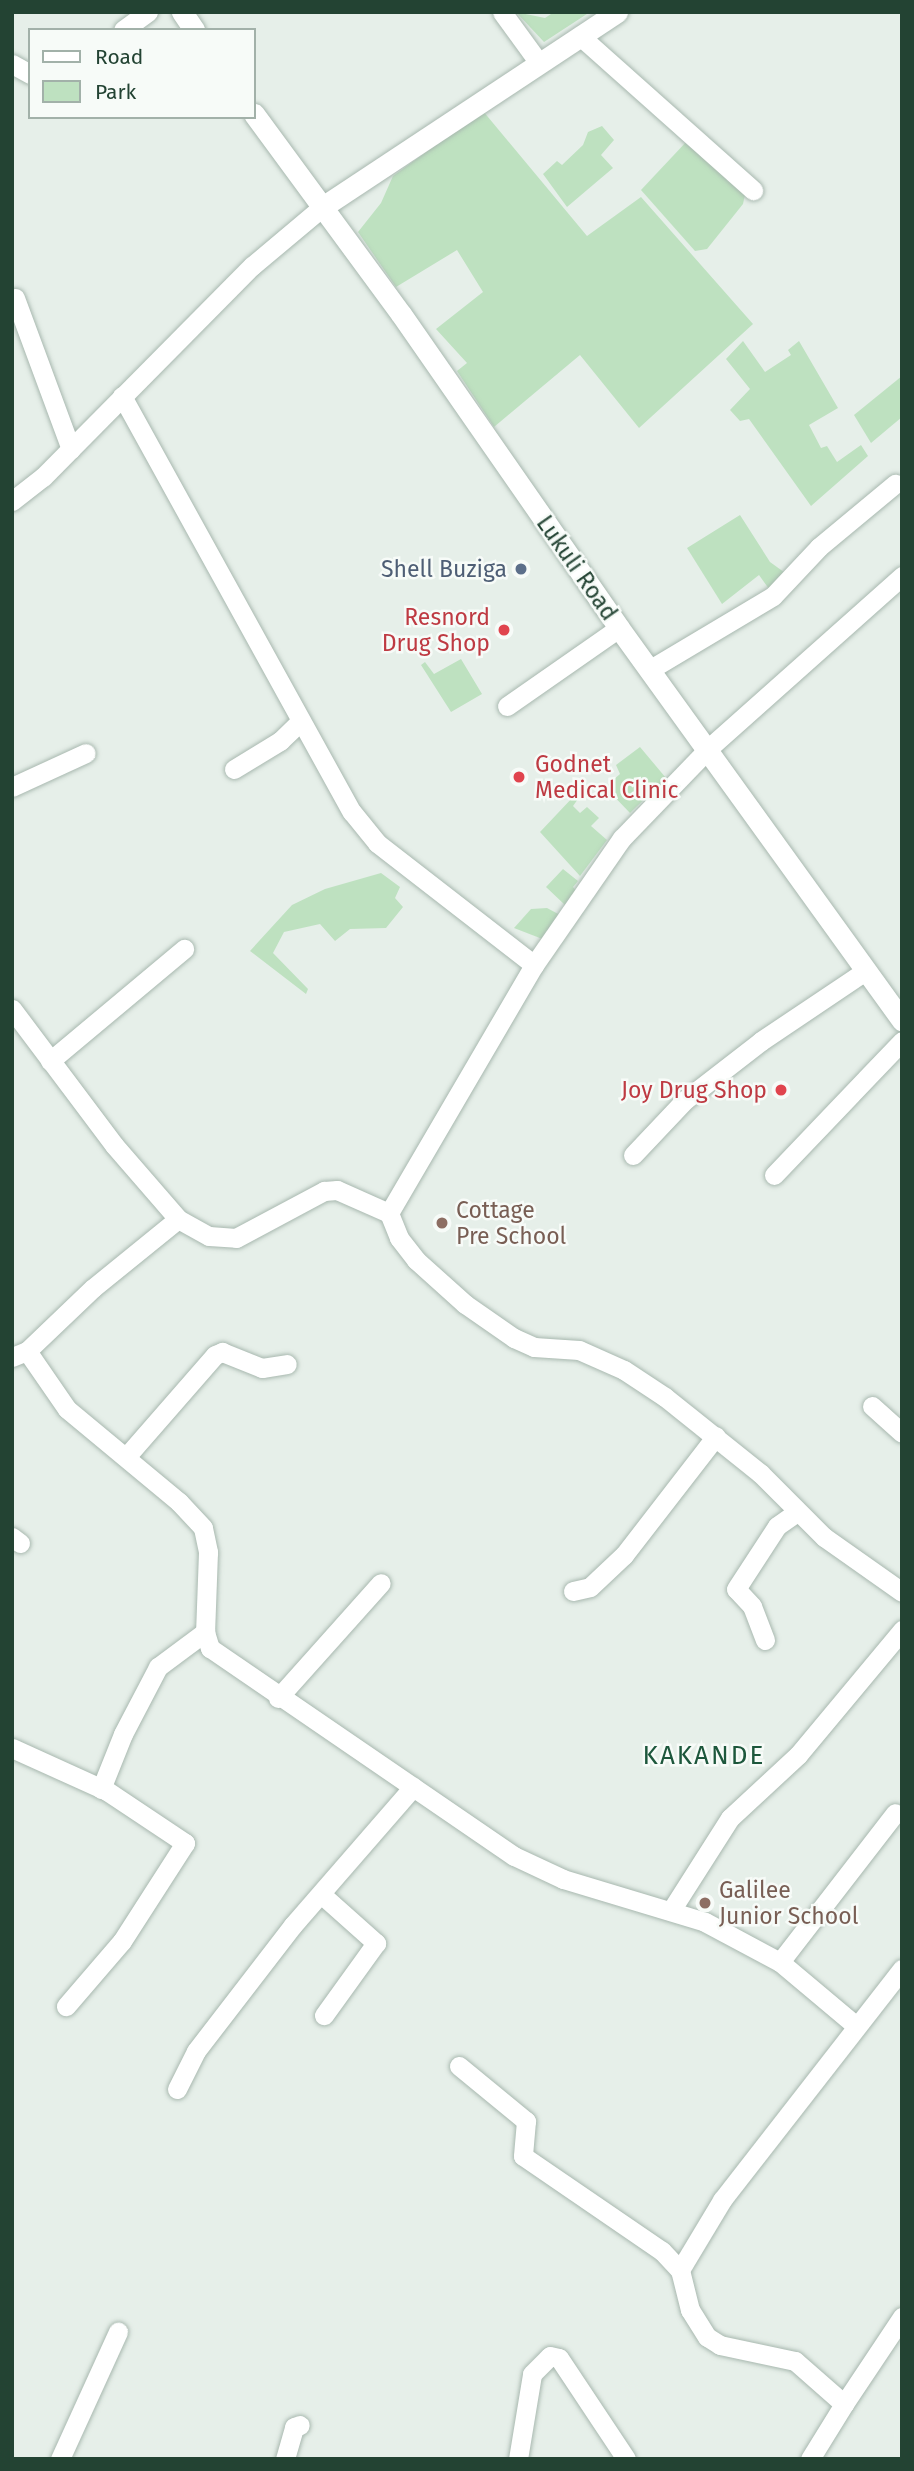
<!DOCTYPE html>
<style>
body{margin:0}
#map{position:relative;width:914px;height:2471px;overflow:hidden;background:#e6efe9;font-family:"Fira Sans",sans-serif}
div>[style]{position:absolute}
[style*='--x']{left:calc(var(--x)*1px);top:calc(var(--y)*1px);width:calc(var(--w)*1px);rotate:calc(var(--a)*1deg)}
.green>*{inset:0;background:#bee1c0}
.roads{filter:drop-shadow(0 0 2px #a8b8af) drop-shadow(0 0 2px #a8b8af)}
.street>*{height:19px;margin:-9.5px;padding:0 9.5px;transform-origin:9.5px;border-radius:9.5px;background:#fff}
.secondary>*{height:21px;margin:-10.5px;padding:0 10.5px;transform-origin:10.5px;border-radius:10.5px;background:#fff}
.dots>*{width:19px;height:19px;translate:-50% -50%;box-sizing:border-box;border:4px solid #f7fbf8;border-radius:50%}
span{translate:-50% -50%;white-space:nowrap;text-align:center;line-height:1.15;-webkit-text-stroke:5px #f7fbf8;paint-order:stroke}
.street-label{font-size:23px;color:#234333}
.service-label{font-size:23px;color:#4e5e75}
.right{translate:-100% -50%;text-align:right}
.health-label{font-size:23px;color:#be3a42}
.left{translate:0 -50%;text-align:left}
.education-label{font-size:23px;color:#785e54}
.quarter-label{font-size:26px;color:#1d573c;letter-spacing:2px}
.frame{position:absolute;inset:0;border:14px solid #234333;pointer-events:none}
.legend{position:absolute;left:28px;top:28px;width:228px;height:91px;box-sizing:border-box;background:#f7fbf8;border:2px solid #a2b1a9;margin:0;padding:9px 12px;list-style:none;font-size:21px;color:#234333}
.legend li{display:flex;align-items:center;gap:14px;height:35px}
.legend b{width:35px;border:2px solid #a2b1a9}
</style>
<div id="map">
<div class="green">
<i style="clip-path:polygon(516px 12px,545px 18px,554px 12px,590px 12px,544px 42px)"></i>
<i style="clip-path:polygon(483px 111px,587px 236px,641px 197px,753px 324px,639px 428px,580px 355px,494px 427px,457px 371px,467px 363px,436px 329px,483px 292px,457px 250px,396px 287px,358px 232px,381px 203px,393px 176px)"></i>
<i style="clip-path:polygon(602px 126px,614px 140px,601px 155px,613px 168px,567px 207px,543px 174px,557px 161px,562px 165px,583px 145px,588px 132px)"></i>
<i style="clip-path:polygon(687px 141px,746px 190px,743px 204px,707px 249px,695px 251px,641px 190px)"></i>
<i style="clip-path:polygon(743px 341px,765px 372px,791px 355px,788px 350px,799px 341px,838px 408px,809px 425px,821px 448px,827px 446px,837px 462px,861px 445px,868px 456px,811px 506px,749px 419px,740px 421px,730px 410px,750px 389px,726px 359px)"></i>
<i style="clip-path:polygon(902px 376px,902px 417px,871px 443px,854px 415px)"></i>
<i style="clip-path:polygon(740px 515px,770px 562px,788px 575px,772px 593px,759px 575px,722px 604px,687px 548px)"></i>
<i style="clip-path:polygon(461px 659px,482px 694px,451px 712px,421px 665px,425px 662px,434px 674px)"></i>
<i style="clip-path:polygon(640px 747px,666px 778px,630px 813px,605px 787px,620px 774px,616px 765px)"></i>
<i style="clip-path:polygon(574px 796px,578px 799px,573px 806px,580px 813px,587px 807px,599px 818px,591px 826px,607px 840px,580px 876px,540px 832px)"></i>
<i style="clip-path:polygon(563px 869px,578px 881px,573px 887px,577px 892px,565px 905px,546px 887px)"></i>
<i style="clip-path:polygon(381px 873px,400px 887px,395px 898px,403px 907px,386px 928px,350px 929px,335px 941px,320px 924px,284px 932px,273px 953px,308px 989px,306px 994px,250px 951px,292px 905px,325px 889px)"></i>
<i style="clip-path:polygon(547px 908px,562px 916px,545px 940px,514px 928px,531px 909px)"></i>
</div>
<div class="roads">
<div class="street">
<i style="--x:502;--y:12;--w:63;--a:54"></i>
<i style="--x:123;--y:30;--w:31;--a:-36"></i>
<i style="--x:580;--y:36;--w:232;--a:41.7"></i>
<i style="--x:12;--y:64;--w:21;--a:29"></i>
<i style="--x:15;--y:298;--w:161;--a:69.7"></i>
<i style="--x:122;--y:396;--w:475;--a:61.1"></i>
<i style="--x:352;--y:812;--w:40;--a:51"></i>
<i style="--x:377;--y:843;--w:199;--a:37.8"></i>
<i style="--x:12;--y:501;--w:39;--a:-38"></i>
<i style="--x:43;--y:477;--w:297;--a:-45.3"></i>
<i style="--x:252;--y:266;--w:90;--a:-40"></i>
<i style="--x:902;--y:576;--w:260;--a:138.3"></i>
<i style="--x:708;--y:749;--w:124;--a:134"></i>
<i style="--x:622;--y:838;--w:155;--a:124.7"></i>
<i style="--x:534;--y:965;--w:287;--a:120.3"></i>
<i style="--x:389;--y:1213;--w:27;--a:68"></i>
<i style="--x:399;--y:1238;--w:28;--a:52"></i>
<i style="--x:416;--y:1260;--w:66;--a:41.9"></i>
<i style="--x:465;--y:1304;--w:60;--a:34.8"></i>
<i style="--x:514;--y:1338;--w:22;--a:24"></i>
<i style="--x:534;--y:1347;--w:45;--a:3.8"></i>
<i style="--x:579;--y:1350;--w:49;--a:24"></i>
<i style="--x:624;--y:1370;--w:49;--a:33.4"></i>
<i style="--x:665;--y:1397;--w:122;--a:38.7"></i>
<i style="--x:760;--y:1473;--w:91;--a:45"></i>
<i style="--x:824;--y:1537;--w:95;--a:35.2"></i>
<i style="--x:649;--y:670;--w:144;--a:-30.8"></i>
<i style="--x:773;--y:596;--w:67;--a:-46.8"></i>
<i style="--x:819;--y:547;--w:99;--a:-39.7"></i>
<i style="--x:507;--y:706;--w:136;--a:-34.9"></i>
<i style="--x:234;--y:769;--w:54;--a:-31.3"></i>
<i style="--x:280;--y:741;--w:29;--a:-44"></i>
<i style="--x:12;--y:787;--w:81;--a:-24.7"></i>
<i style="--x:12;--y:1009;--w:170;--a:53.1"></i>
<i style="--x:114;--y:1145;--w:98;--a:49.1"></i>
<i style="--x:178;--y:1219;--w:35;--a:29"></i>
<i style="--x:209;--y:1236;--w:27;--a:4"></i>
<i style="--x:236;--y:1238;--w:100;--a:-28.1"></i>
<i style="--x:324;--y:1191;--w:13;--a:-4"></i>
<i style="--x:337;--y:1190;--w:57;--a:23.9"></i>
<i style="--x:50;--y:1061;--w:175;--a:-39.9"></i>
<i style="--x:633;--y:1155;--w:76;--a:-46.6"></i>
<i style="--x:685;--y:1100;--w:96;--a:-37.8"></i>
<i style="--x:761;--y:1041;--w:125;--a:-33.9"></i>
<i style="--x:774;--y:1175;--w:185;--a:-46.3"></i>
<i style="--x:27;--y:1351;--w:70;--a:55.4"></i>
<i style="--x:67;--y:1409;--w:146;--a:39.7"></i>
<i style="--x:179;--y:1502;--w:35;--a:47"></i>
<i style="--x:203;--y:1528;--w:25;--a:78"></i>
<i style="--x:208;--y:1552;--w:80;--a:92.1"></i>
<i style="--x:205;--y:1632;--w:17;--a:73"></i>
<i style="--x:210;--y:1648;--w:368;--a:34.4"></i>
<i style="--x:514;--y:1856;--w:54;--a:25.1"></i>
<i style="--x:563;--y:1879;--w:148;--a:16.8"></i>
<i style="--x:705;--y:1922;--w:85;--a:28.1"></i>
<i style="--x:780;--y:1962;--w:98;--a:40"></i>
<i style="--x:12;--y:1357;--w:16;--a:-22"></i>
<i style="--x:27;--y:1351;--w:91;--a:-43.7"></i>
<i style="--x:93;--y:1288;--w:109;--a:-39.1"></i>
<i style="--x:872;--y:1406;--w:40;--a:42"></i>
<i style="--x:126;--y:1457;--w:135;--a:-48.9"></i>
<i style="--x:215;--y:1355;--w:8;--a:-23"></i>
<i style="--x:222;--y:1352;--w:43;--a:21.8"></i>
<i style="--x:262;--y:1368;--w:25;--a:-9"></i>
<i style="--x:12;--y:1537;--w:10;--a:37"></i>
<i style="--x:573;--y:1591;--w:17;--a:-13"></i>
<i style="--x:590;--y:1587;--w:47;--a:-43.3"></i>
<i style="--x:624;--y:1555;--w:150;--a:-52.3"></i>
<i style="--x:765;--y:1640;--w:36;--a:-111"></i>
<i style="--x:752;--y:1606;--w:23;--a:-133"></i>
<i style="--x:736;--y:1589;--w:75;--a:-56.9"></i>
<i style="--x:777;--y:1526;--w:24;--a:-35"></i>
<i style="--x:278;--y:1698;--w:154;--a:-48.2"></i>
<i style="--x:12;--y:1748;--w:104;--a:24.4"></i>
<i style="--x:107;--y:1791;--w:94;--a:33.7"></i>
<i style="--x:185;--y:1843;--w:117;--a:122.7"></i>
<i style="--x:122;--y:1941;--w:86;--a:130.7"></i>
<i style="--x:101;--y:1789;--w:59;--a:-68.2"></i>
<i style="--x:123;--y:1734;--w:76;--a:-62.4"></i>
<i style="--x:158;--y:1667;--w:59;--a:-36.7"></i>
<i style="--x:321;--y:1894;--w:74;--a:41.7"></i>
<i style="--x:376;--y:1943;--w:89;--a:125.8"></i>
<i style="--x:672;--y:1909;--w:108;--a:-57.5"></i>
<i style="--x:730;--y:1818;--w:93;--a:-42.8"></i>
<i style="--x:798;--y:1755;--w:163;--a:-50.2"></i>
<i style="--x:780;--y:1962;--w:188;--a:-52.3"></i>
<i style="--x:459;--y:2066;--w:87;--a:39.4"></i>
<i style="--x:526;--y:2121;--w:35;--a:95"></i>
<i style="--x:523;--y:2156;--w:168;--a:34.4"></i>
<i style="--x:662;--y:2251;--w:26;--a:47"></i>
<i style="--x:177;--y:2089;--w:42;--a:-63.4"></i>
<i style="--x:196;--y:2051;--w:159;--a:-52.4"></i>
<i style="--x:293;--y:1925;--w:183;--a:-49"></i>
<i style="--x:844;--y:2404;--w:105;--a:-56.3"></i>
<i style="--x:60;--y:2459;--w:140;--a:-65.5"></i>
<i style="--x:285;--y:2459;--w:33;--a:-74"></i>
<i style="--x:294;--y:2427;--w:6;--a:-18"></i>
<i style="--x:518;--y:2459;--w:86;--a:-80.6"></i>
<i style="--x:532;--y:2374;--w:25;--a:-45"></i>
<i style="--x:550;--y:2356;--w:9;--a:13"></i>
<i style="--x:559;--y:2358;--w:121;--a:56.4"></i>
<i style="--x:810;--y:2459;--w:65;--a:-58.3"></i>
<i style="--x:844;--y:2404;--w:65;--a:-138.7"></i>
<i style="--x:795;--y:2361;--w:77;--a:-168"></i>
<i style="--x:720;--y:2345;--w:15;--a:-148"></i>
<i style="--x:707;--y:2337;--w:32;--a:-122"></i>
<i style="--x:690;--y:2310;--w:41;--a:-104"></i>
<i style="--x:680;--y:2270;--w:82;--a:-59"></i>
<i style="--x:722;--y:2200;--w:293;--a:-52.1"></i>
</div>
<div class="secondary">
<i style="--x:182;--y:12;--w:22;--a:56"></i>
<i style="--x:254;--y:114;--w:248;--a:53.7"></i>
<i style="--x:401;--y:314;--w:382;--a:55.2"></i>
<i style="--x:619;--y:628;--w:484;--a:54.2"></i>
<i style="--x:321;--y:208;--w:355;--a:-33.5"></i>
</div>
</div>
<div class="dots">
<i style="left:521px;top:569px;background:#5c6f8a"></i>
<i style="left:504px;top:630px;background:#e0444e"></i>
<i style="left:519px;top:777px;background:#e0444e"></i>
<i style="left:781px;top:1090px;background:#e0444e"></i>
<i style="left:442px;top:1223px;background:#8d6e63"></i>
<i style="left:705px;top:1903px;background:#8d6e63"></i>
</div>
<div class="street-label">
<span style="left:577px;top:568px;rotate:55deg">Lukuli Road</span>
</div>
<div class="service-label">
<span class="right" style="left:507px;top:569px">Shell Buziga</span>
</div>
<div class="health-label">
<span class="right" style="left:490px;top:630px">Resnord<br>Drug Shop</span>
<span class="left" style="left:535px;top:777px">Godnet<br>Medical Clinic</span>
<span class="right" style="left:767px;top:1090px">Joy Drug Shop</span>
</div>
<div class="education-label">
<span class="left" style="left:456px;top:1223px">Cottage<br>Pre School</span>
<span class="left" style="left:719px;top:1903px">Galilee<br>Junior School</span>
</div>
<div class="quarter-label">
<span style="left:704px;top:1756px">KAKANDE</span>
</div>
<div class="frame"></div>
<ul class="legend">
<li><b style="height:9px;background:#fff"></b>Road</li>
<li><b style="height:19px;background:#bee1c0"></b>Park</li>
</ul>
</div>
